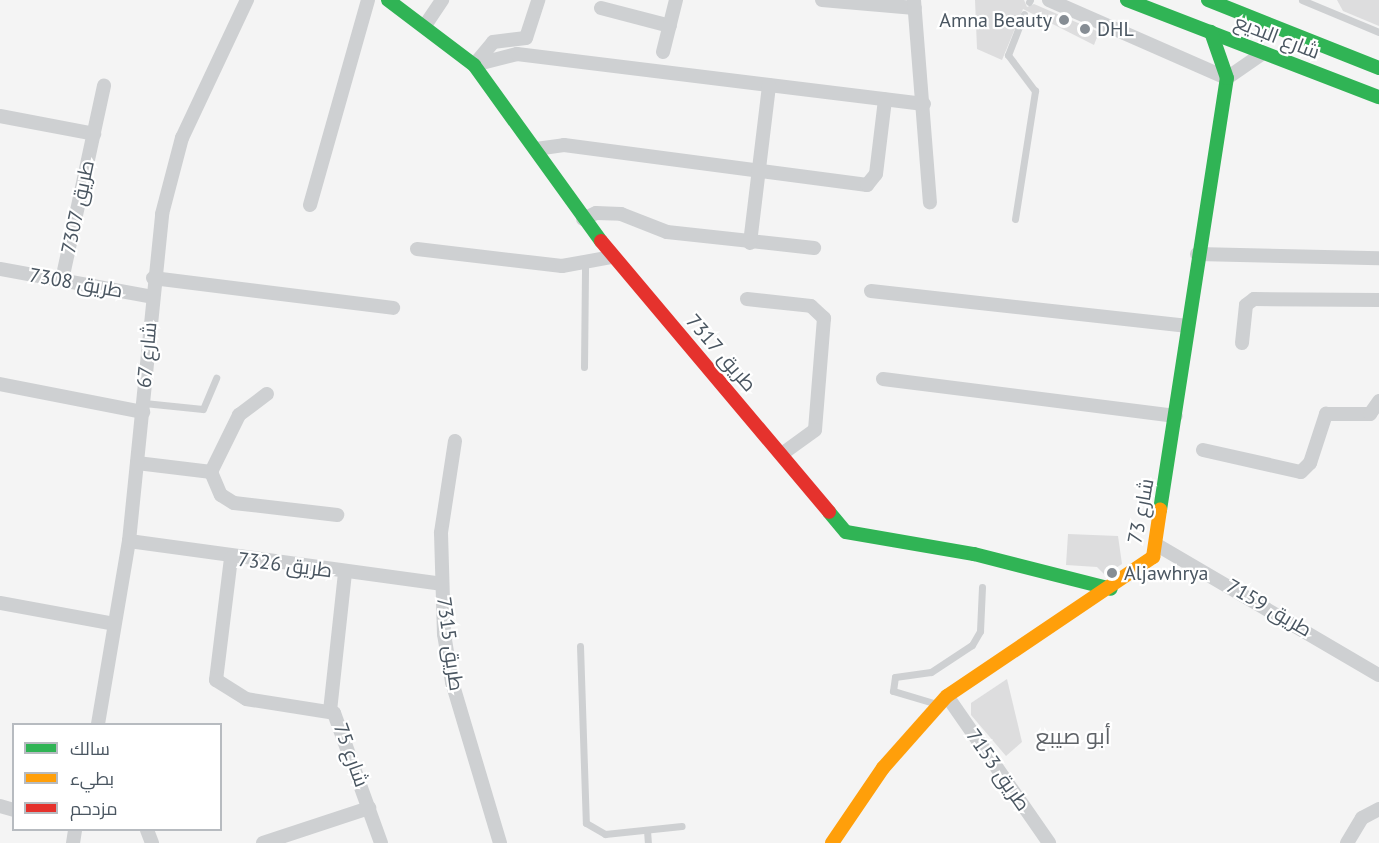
<!DOCTYPE html>
<meta charset="utf-8">
<style>
body{margin:0}
#map{position:relative;width:1379px;height:843px;overflow:hidden;background:#f4f4f4;font-family:"PT Sans",Cairo,sans-serif}
div>[style]{position:absolute}
[style*='--x']{left:calc(var(--x)*1px);top:calc(var(--y)*1px);width:calc(var(--w)*1px);rotate:calc(var(--a)*1deg)}
.building>*{inset:0;background:#ddddde}
.lane>*{height:7px;margin:-3.5px;padding:0 3.5px;transform-origin:3.5px;border-radius:3.5px;background:#ced0d2}
.street>*{height:14px;margin:-7px;padding:0 7px;transform-origin:7px;border-radius:7px;background:#ced0d2}
.fast>*{height:14px;margin:-7px;padding:0 7px;transform-origin:7px;border-radius:7px;background:#30b455}
.slow>*{height:14px;margin:-7px;padding:0 7px;transform-origin:7px;border-radius:7px;background:#ff9f0a}
.jam>*{height:14px;margin:-7px;padding:0 7px;transform-origin:7px;border-radius:7px;background:#e5322d}
.dots>*{width:16px;height:16px;translate:-50% -50%;box-sizing:border-box;border:3px solid #fff;border-radius:50%}
span{translate:-50% -50%;white-space:nowrap;text-align:center;line-height:1.15;-webkit-text-stroke:4.5px #fff;paint-order:stroke}
.poi-label{font-size:20px;color:#4a5661}
.right{translate:-100% -50%;text-align:right}
.left{translate:0 -50%;text-align:left}
.street-label{font-size:20px;color:#4a5661}
.quarter-label{font-size:22px;color:#5f6368}
.legend{position:absolute;left:12px;top:723px;width:210px;height:108px;box-sizing:border-box;background:#fff;border:2px solid #b7bbc0;margin:0;padding:8px 10px;list-style:none;font-size:18px;color:#4a5661}
.legend li{display:flex;align-items:center;gap:12px;height:30px}
.legend b{width:30px;border:2px solid #b7bbc0}
</style>
<div id="map">
<div class="building">
<i style="clip-path:polygon(975px 0,1024px 0,1027px 7px,1034px 4px,1099px 32px,1094px 45px,1023px 9px,1002px 60px,977px 49px)"></i>
<i style="clip-path:polygon(1337px 0,1379px 0,1379px 26px,1343px 11px)"></i>
<i style="clip-path:polygon(1068px 534px,1118px 536px,1122px 564px,1105px 575px,1097px 567px,1066px 565px)"></i>
<i style="clip-path:polygon(1007px 679px,1022px 742px,1006px 756px,971px 715px,971px 703px)"></i>
</div>
<div class="lane">
<i style="--x:1302;--y:0;--w:83;--a:22.6"></i>
<i style="--x:1029;--y:2;--w:2;--a:-63"></i>
<i style="--x:1015;--y:219;--w:130;--a:-81.1"></i>
<i style="--x:1035;--y:91;--w:45;--a:-126.9"></i>
<i style="--x:1008;--y:55;--w:44;--a:-68.7"></i>
<i style="--x:584;--y:367;--w:104;--a:-89.4"></i>
<i style="--x:144;--y:403;--w:59;--a:5.8"></i>
<i style="--x:203;--y:409;--w:34;--a:-67"></i>
<i style="--x:580;--y:646;--w:177;--a:88.1"></i>
<i style="--x:586;--y:823;--w:22;--a:30"></i>
<i style="--x:605;--y:834;--w:77;--a:-5.9"></i>
<i style="--x:937;--y:704;--w:46;--a:-163.5"></i>
<i style="--x:893;--y:691;--w:14;--a:-82"></i>
<i style="--x:895;--y:677;--w:36;--a:-8"></i>
<i style="--x:931;--y:672;--w:49;--a:-33.4"></i>
<i style="--x:972;--y:645;--w:16;--a:-60"></i>
<i style="--x:980;--y:631;--w:44;--a:-87.4"></i>
<i style="--x:647;--y:830;--w:13;--a:86"></i>
</div>
<div class="street">
<i style="--x:822;--y:0;--w:93;--a:4.9"></i>
<i style="--x:914;--y:0;--w:203;--a:85.5"></i>
<i style="--x:1049;--y:0;--w:194;--a:23.7"></i>
<i style="--x:1227;--y:78;--w:44;--a:-34.8"></i>
<i style="--x:601;--y:8;--w:71;--a:14.6"></i>
<i style="--x:426;--y:24;--w:29;--a:-56"></i>
<i style="--x:663;--y:52;--w:54;--a:-76"></i>
<i style="--x:474;--y:65;--w:44;--a:-14.3"></i>
<i style="--x:517;--y:54;--w:410;--a:7"></i>
<i style="--x:474;--y:65;--w:30;--a:-50"></i>
<i style="--x:493;--y:42;--w:33;--a:-7"></i>
<i style="--x:526;--y:38;--w:40;--a:-72"></i>
<i style="--x:0;--y:116;--w:96;--a:10.8"></i>
<i style="--x:536;--y:149;--w:28;--a:-8"></i>
<i style="--x:564;--y:145;--w:306;--a:7.5"></i>
<i style="--x:867;--y:185;--w:14;--a:-51"></i>
<i style="--x:876;--y:174;--w:75;--a:-83.1"></i>
<i style="--x:310;--y:205;--w:213;--a:-74.2"></i>
<i style="--x:583;--y:219;--w:14;--a:-25"></i>
<i style="--x:596;--y:213;--w:25;--a:2"></i>
<i style="--x:621;--y:214;--w:49;--a:21.4"></i>
<i style="--x:667;--y:232;--w:148;--a:6.2"></i>
<i style="--x:750;--y:243;--w:159;--a:-83.1"></i>
<i style="--x:417;--y:249;--w:146;--a:6.7"></i>
<i style="--x:562;--y:266;--w:51;--a:-10.2"></i>
<i style="--x:1197;--y:254;--w:182;--a:1.3"></i>
<i style="--x:0;--y:269;--w:155;--a:10.4"></i>
<i style="--x:153;--y:278;--w:242;--a:7.1"></i>
<i style="--x:62;--y:280;--w:199;--a:-77.8"></i>
<i style="--x:871;--y:291;--w:319;--a:6.3"></i>
<i style="--x:747;--y:299;--w:64;--a:6.2"></i>
<i style="--x:811;--y:306;--w:18;--a:43"></i>
<i style="--x:824;--y:318;--w:112;--a:94.6"></i>
<i style="--x:815;--y:430;--w:39;--a:144"></i>
<i style="--x:1242;--y:343;--w:38;--a:-84"></i>
<i style="--x:1246;--y:305;--w:10;--a:-37"></i>
<i style="--x:1254;--y:299;--w:125;--a:0.5"></i>
<i style="--x:883;--y:379;--w:295;--a:7.2"></i>
<i style="--x:0;--y:384;--w:146;--a:11.1"></i>
<i style="--x:455;--y:441;--w:93;--a:98.7"></i>
<i style="--x:441;--y:533;--w:101;--a:88.3"></i>
<i style="--x:444;--y:634;--w:49;--a:80.5"></i>
<i style="--x:452;--y:682;--w:168;--a:73.4"></i>
<i style="--x:1203;--y:450;--w:100;--a:12.7"></i>
<i style="--x:1301;--y:472;--w:13;--a:-45"></i>
<i style="--x:1310;--y:463;--w:52;--a:-71.9"></i>
<i style="--x:1326;--y:414;--w:44;--a:0"></i>
<i style="--x:1370;--y:414;--w:16;--a:-55"></i>
<i style="--x:137;--y:463;--w:75;--a:6.9"></i>
<i style="--x:211;--y:472;--w:64;--a:-63.8"></i>
<i style="--x:239;--y:415;--w:35;--a:-37"></i>
<i style="--x:211;--y:472;--w:25;--a:67"></i>
<i style="--x:221;--y:495;--w:15;--a:32"></i>
<i style="--x:234;--y:503;--w:104;--a:6.6"></i>
<i style="--x:129;--y:541;--w:315;--a:7.8"></i>
<i style="--x:1157;--y:545;--w:257;--a:30.4"></i>
<i style="--x:231;--y:558;--w:123;--a:97"></i>
<i style="--x:216;--y:680;--w:36;--a:32"></i>
<i style="--x:246;--y:699;--w:89;--a:9"></i>
<i style="--x:334;--y:713;--w:138;--a:70.1"></i>
<i style="--x:0;--y:603;--w:116;--a:10.4"></i>
<i style="--x:947;--y:696;--w:179;--a:55.2"></i>
<i style="--x:330;--y:711;--w:140;--a:-83.8"></i>
<i style="--x:98;--y:724;--w:186;--a:-80.4"></i>
<i style="--x:129;--y:541;--w:329;--a:-84.2"></i>
<i style="--x:162;--y:214;--w:79;--a:-75.3"></i>
<i style="--x:182;--y:138;--w:153;--a:-64.8"></i>
<i style="--x:0;--y:806;--w:15;--a:16"></i>
<i style="--x:147;--y:830;--w:14;--a:69"></i>
<i style="--x:73;--y:843;--w:13;--a:-81"></i>
<i style="--x:263;--y:843;--w:112;--a:-18.3"></i>
<i style="--x:1347;--y:843;--w:29;--a:-59"></i>
<i style="--x:1362;--y:818;--w:19;--a:-28"></i>
</div>
<div class="fast">
<i style="--x:388;--y:0;--w:108;--a:37.1"></i>
<i style="--x:474;--y:65;--w:217;--a:54.2"></i>
<i style="--x:1127;--y:0;--w:270;--a:21.1"></i>
<i style="--x:1208;--y:0;--w:184;--a:21.7"></i>
<i style="--x:1160;--y:510;--w:437;--a:-81.2"></i>
<i style="--x:1227;--y:78;--w:49;--a:-109.2"></i>
<i style="--x:829;--y:512;--w:26;--a:50"></i>
<i style="--x:846;--y:532;--w:130;--a:9.8"></i>
<i style="--x:974;--y:554;--w:141;--a:14.3"></i>
</div>
<div class="slow">
<i style="--x:832;--y:843;--w:91;--a:-55.8"></i>
<i style="--x:883;--y:768;--w:96;--a:-48.4"></i>
<i style="--x:947;--y:696;--w:249;--a:-34"></i>
<i style="--x:1153;--y:557;--w:48;--a:-81.5"></i>
</div>
<div class="jam">
<i style="--x:601;--y:241;--w:354;--a:49.9"></i>
</div>
<div class="dots">
<i style="left:1064px;top:20px;background:#868d94"></i>
<i style="left:1085px;top:29px;background:#868d94"></i>
<i style="left:1112px;top:573px;background:#868d94"></i>
</div>
<div class="poi-label">
<span class="right" style="left:1052px;top:20px">Amna Beauty</span>
<span class="left" style="left:1097px;top:29px">DHL</span>
<span class="left" style="left:1124px;top:573px">Aljawhrya</span>
</div>
<div class="street-label">
<span style="left:1277px;top:37px;rotate:21deg">شارع البديع</span>
<span style="left:78px;top:207px;rotate:-78deg">طريق 7307</span>
<span style="left:76px;top:283px;rotate:10deg">طريق 7308</span>
<span style="left:721px;top:353px;rotate:49deg">طريق 7317</span>
<span style="left:147px;top:355px;rotate:-85deg">شارع 67</span>
<span style="left:1141px;top:511px;rotate:-79deg">شارع 73</span>
<span style="left:285px;top:565px;rotate:7deg">طريق 7326</span>
<span style="left:1269px;top:608px;rotate:30deg">طريق 7159</span>
<span style="left:450px;top:644px;rotate:82deg">طريق 7315</span>
<span style="left:351px;top:755px;rotate:70deg">شارع 75</span>
<span style="left:998px;top:770px;rotate:55deg">طريق 7153</span>
</div>
<div class="quarter-label">
<span style="left:1073px;top:737px">أبو صيبع</span>
</div>
<ul class="legend">
<li><b style="height:8px;background:#30b455"></b>سالك</li>
<li><b style="height:8px;background:#ff9f0a"></b>بطيء</li>
<li><b style="height:8px;background:#e5322d"></b>مزدحم</li>
</ul>
</div>
